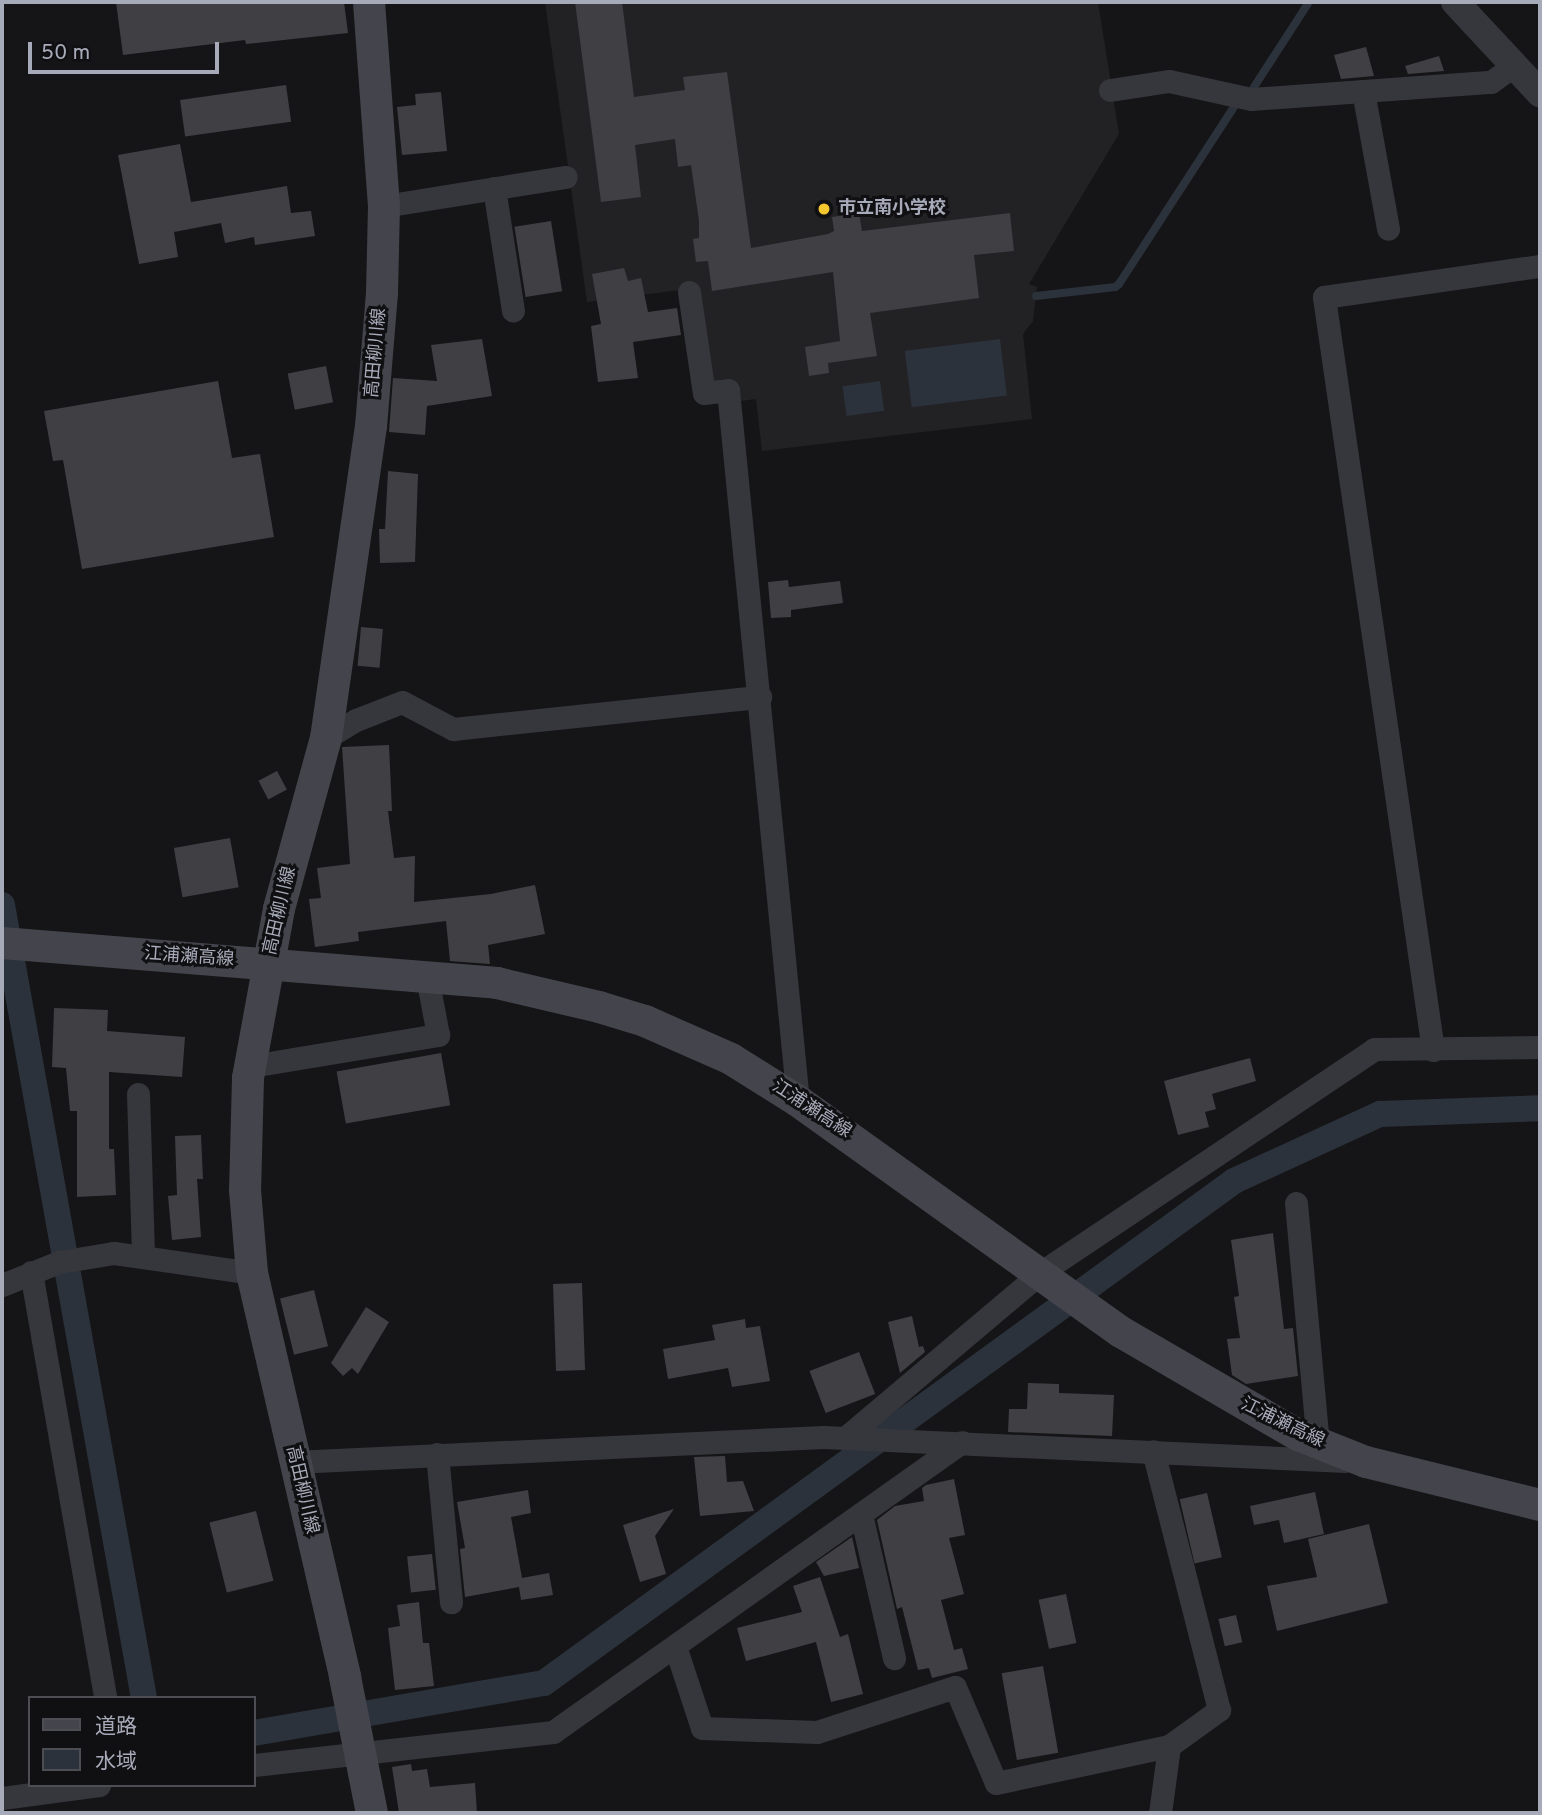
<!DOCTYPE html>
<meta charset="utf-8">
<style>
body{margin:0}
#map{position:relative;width:1542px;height:1815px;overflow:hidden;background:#151517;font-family:Overpass,"Noto Sans JP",sans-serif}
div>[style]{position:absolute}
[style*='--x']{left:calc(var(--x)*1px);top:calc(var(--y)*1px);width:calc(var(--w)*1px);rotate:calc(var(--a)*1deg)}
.built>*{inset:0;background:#222124}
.water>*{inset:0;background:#2b323b;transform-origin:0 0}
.stream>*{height:8px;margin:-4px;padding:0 4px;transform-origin:4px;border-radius:4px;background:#2b323b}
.canal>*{height:26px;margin:-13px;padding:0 13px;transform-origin:13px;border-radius:13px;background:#2b323b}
.building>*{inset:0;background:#403f44;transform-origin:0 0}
.minor>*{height:23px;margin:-11.5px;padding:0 11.5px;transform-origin:11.5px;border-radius:11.5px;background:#36373c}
.tertiary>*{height:28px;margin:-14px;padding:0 14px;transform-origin:14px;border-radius:14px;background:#36373c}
.secondary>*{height:32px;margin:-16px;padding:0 16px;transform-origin:16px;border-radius:16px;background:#44454c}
.dots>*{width:19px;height:19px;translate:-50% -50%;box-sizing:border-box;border:4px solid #101012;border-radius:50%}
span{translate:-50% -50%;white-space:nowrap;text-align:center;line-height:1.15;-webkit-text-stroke:6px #101012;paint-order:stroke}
.poi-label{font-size:18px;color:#a7aab8;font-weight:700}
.left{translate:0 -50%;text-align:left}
.street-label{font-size:18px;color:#a7aab8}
.frame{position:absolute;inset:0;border:4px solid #a7aab8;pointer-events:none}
.legend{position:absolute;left:28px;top:1696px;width:228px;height:91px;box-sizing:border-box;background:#101012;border:2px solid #4c4e54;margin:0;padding:9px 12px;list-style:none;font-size:21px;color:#a7aab8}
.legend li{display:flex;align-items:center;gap:14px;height:35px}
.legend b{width:35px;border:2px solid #4c4e54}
.scale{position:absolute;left:28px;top:42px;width:191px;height:32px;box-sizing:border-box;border:4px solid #a7aab8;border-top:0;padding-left:9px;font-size:21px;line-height:24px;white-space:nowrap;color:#a7aab8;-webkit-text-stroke:5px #101012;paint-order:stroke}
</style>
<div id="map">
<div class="built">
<i style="clip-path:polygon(545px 2px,1098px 2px,1119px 134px,1029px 284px,1037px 287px,1033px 321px,1023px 334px,1032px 419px,762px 451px,756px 399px,741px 401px,738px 383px,710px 386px,696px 288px,587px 302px)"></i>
</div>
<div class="water">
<i style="left:1000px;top:339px;width:57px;height:96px;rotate:83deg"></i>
<i style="left:880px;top:381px;width:30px;height:38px;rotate:82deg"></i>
</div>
<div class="stream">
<i style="--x:1254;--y:87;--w:101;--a:-57.1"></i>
<i style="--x:1036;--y:296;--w:80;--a:-6.5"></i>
<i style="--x:1115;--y:287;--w:5;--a:-37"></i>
<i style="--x:1119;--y:284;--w:211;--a:-57"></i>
</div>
<div class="canal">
<i style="--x:2;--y:905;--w:806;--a:79.85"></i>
<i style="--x:254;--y:1733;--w:294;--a:-9.8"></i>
<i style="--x:544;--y:1683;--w:853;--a:-36.04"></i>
<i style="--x:1234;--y:1181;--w:161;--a:-24.7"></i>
<i style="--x:1380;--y:1114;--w:160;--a:-2.1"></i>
</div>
<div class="building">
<i style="clip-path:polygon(116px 2px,344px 2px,348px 33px,246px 44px,245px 40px,123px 55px)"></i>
<i style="clip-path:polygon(575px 2px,622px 2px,634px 97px,685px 90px,683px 77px,727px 72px,751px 248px,828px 234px,834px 231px,832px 217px,859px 213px,862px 231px,1010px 213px,1014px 251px,974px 255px,979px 298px,870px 313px,877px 356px,828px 363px,829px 373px,809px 376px,805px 347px,840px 341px,833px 272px,712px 291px,708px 261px,696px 262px,693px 239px,699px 238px,699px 221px,691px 165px,678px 167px,675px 139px,635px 145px,641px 197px,601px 202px)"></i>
<i style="clip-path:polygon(1366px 47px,1374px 76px,1341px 79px,1334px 55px)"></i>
<i style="clip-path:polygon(1439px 56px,1444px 71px,1408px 74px,1405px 66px)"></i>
<i style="left:286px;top:85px;width:37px;height:107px;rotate:82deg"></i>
<i style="clip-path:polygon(441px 92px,447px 151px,402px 155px,397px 107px,416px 105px,415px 94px)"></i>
<i style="clip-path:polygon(180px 144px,191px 202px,287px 186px,291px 213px,311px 211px,315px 236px,255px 245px,254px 237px,225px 243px,221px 223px,174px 232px,178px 257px,139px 264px,118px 155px)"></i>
<i style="left:551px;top:221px;width:71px;height:37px;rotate:81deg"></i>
<i style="clip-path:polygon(624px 268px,628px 281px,641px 278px,648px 312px,677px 308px,681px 335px,633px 342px,638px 378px,598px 382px,591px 326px,601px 324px,592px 274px)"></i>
<i style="clip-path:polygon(482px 339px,492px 396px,427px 406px,425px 435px,389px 432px,393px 378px,437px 381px,431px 345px)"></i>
<i style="left:326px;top:366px;width:37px;height:39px;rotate:79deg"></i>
<i style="clip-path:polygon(218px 381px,232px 458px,260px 454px,274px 537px,82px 569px,63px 460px,53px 461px,44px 411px)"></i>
<i style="clip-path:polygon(388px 471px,418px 474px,415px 562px,380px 563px,379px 529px,385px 529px)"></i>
<i style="clip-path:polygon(788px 580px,789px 587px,840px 581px,843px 603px,791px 610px,791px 617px,771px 618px,768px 582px)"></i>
<i style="left:361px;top:627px;width:22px;height:39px;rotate:5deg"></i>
<i style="clip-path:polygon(389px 745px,392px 811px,388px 811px,394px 858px,415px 856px,414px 902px,491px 894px,535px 885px,545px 934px,488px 945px,490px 964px,450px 961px,446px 921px,358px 932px,359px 941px,315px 947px,309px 899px,321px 898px,317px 868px,350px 864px,342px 747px)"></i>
<i style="left:277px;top:771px;width:21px;height:21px;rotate:62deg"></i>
<i style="left:230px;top:838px;width:50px;height:57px;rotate:80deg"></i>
<i style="clip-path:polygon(54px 1008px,108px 1010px,107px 1031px,185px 1037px,182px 1077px,109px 1072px,109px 1149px,114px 1149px,116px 1195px,77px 1197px,77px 1111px,70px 1111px,66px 1068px,52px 1067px)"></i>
<i style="left:441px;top:1053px;width:53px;height:106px;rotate:80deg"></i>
<i style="clip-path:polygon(1250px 1058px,1256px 1081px,1212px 1094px,1216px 1109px,1205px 1112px,1209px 1127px,1178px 1135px,1164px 1081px)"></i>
<i style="clip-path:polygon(201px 1135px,203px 1179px,197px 1179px,201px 1237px,172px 1240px,168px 1196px,177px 1195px,175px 1136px)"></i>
<i style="clip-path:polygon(1273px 1233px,1284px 1329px,1293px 1328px,1298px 1376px,1246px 1384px,1232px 1375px,1227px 1339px,1240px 1338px,1234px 1297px,1239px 1296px,1231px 1240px)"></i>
<i style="left:582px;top:1283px;width:87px;height:29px;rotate:88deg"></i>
<i style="left:314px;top:1290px;width:58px;height:35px;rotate:76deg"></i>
<i style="clip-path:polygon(366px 1307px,389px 1322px,358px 1374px,352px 1368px,343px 1376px,331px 1363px)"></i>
<i style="clip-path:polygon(912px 1316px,919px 1347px,923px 1346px,925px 1352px,900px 1373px,888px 1322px)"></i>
<i style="clip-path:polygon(745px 1319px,746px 1328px,760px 1326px,770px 1381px,732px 1387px,728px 1368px,668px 1379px,663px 1349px,715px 1340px,712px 1325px)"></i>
<i style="left:859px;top:1352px;width:45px;height:53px;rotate:69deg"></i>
<i style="clip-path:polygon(1028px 1383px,1059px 1384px,1059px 1393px,1114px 1395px,1112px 1436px,1008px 1432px,1009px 1409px,1027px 1409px)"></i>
<i style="clip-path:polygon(725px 1456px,727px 1482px,743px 1481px,754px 1511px,700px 1516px,694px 1457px)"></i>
<i style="clip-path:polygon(954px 1479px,965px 1535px,949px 1538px,964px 1594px,941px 1600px,954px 1650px,962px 1648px,968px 1669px,932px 1678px,929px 1668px,918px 1670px,902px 1607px,897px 1609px,877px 1520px,895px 1506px,924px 1501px,922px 1488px,926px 1485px)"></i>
<i style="clip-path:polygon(528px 1490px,531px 1513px,511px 1517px,522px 1578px,549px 1573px,553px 1595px,521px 1600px,519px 1587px,465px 1597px,460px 1549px,465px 1548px,457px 1502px)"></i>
<i style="clip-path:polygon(1315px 1492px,1324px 1534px,1284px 1543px,1279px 1520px,1254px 1525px,1250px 1506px)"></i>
<i style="left:1207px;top:1493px;width:66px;height:28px;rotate:77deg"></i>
<i style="clip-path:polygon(674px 1509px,655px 1536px,666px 1574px,640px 1582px,623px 1525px)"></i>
<i style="left:256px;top:1511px;width:72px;height:48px;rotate:76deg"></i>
<i style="clip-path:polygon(1369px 1524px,1388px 1603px,1277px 1631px,1267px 1586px,1317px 1577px,1308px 1539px)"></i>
<i style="clip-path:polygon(852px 1537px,859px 1568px,824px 1576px,816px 1562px)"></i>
<i style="left:432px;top:1554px;width:36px;height:25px;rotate:84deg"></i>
<i style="clip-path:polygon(820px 1577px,840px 1637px,848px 1634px,863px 1694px,831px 1702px,816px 1642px,746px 1661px,737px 1628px,802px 1612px,793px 1586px)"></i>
<i style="left:1066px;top:1594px;width:50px;height:28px;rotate:78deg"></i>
<i style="clip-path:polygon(419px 1602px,423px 1643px,429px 1643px,434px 1686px,395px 1690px,388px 1628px,400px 1626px,397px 1605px)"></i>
<i style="left:1236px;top:1615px;width:28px;height:18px;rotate:77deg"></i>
<i style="left:1043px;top:1666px;width:88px;height:42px;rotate:80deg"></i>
<i style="clip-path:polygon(411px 1764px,412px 1771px,427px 1769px,430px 1787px,475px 1783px,477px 1813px,399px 1813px,392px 1767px)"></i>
</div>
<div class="minor">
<i style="--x:1110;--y:90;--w:60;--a:-8.7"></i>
<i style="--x:1169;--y:81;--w:84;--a:12.4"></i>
<i style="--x:1251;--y:99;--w:241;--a:-4.1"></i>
<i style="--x:1491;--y:82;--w:29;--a:-36"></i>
<i style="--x:1363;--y:91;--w:140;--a:79.7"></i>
<i style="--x:494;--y:188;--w:124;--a:81.2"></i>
<i style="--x:384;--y:206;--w:184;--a:-9.1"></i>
<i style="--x:689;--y:292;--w:102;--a:81.6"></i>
<i style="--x:704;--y:393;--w:24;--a:-7"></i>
<i style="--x:728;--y:390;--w:714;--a:84.38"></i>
<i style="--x:326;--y:738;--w:35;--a:-31"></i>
<i style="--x:356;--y:720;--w:49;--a:-21.4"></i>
<i style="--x:402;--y:702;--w:58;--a:27.9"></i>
<i style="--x:453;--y:729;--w:309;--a:-6"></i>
<i style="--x:1433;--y:1050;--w:761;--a:-98.24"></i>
<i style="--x:1324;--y:297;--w:218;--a:-8.2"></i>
<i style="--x:251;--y:1066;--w:190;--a:-9.4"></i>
<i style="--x:438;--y:1035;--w:59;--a:-100.7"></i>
<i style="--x:138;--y:1094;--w:163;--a:88.2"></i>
<i style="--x:1296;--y:1203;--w:241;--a:84.8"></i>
<i style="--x:31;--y:1272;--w:432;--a:80.1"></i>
<i style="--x:2;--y:1285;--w:61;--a:-22"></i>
<i style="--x:59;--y:1262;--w:56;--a:-9.3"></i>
<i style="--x:114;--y:1253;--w:139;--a:8.2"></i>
<i style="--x:845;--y:1438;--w:255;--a:-40.2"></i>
<i style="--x:1040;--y:1273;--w:402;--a:-33.8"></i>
<i style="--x:1374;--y:1049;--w:166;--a:-0.7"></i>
<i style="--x:437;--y:1454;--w:149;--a:84.6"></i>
<i style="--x:294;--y:1462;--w:530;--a:-2.71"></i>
<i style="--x:823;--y:1437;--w:523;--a:2.63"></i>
<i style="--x:861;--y:1514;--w:148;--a:77.1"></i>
<i style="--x:675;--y:1646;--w:86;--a:71.8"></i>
<i style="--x:702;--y:1728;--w:115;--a:2"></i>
<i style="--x:817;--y:1732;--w:145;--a:-18.1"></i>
<i style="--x:955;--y:1687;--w:104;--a:66.9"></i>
<i style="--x:996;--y:1783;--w:177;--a:-12.1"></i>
<i style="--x:1169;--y:1746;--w:62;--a:-35.8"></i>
<i style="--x:1219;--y:1710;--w:267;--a:-104.3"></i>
<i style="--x:254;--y:1765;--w:301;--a:-6.3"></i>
<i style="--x:553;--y:1732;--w:501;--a:-35.34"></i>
<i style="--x:2;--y:1798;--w:98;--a:-7.6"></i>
<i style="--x:1160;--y:1813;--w:68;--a:-82.3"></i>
</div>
<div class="tertiary">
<i style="--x:1455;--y:2;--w:125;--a:47"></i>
</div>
<div class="secondary">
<i style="--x:369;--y:2;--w:205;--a:85.8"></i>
<i style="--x:384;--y:206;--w:87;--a:91.3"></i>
<i style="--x:382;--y:293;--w:133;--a:94.7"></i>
<i style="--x:371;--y:426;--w:315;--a:98.2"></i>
<i style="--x:326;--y:738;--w:177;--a:105.4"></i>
<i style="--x:279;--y:909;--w:172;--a:100.4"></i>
<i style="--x:248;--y:1078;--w:112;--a:91.5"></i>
<i style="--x:245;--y:1190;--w:83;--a:85.2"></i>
<i style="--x:252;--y:1273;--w:415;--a:77"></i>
<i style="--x:345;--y:1677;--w:139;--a:78.8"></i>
<i style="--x:2;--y:943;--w:497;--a:4.6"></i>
<i style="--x:497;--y:983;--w:105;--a:13.2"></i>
<i style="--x:599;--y:1007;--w:48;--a:16.9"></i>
<i style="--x:645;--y:1021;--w:94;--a:23.8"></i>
<i style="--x:731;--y:1059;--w:79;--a:32.1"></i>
<i style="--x:798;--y:1101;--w:397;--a:35.6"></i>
<i style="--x:1121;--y:1332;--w:205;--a:30.2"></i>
<i style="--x:1298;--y:1435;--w:73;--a:21.7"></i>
<i style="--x:1366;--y:1462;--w:179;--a:13.9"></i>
</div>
<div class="dots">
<i style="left:824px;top:209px;background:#f4c630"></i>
</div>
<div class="poi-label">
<span class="left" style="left:838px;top:209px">市立南小学校</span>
</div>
<div class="street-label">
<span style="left:377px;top:353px;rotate:-85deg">高田柳川線</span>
<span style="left:281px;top:911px;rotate:-77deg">高田柳川線</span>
<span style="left:189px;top:958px;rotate:4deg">江浦瀬高線</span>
<span style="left:811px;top:1110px;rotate:33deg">江浦瀬高線</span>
<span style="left:1282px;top:1424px;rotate:26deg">江浦瀬高線</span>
<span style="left:301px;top:1490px;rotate:77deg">高田柳川線</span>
</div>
<div class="frame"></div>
<ul class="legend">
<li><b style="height:9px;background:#44454c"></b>道路</li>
<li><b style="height:19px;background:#2b323b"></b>水域</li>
</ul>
<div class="scale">50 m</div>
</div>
